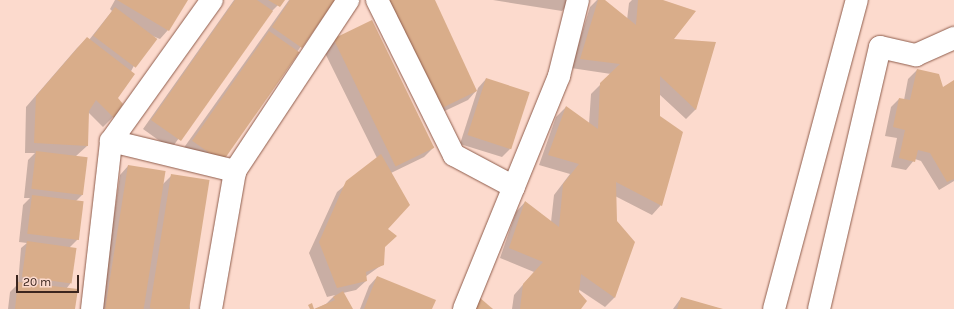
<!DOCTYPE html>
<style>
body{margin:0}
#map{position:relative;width:954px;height:309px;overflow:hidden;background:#fcdacd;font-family:Karla,sans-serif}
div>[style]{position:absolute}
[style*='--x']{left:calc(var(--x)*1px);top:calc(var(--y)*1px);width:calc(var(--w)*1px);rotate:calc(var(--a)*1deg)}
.shadow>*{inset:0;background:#0003}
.building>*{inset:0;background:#d9ad8a;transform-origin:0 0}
.roads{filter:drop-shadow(0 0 1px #8f5d4c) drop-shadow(0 0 1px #8f5d4c)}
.minor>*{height:22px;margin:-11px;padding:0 11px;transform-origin:11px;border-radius:11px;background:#fff}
span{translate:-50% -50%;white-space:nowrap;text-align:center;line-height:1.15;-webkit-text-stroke:3px #fcdacd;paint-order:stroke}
.scale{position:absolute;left:16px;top:275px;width:63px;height:18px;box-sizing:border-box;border:2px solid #3b251e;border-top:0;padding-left:5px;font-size:12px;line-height:14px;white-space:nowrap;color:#3b251e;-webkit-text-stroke:3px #fcdacd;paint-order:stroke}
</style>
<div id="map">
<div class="shadow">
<i style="clip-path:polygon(115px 0,187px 0,168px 30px,160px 39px,150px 35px,117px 98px,122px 104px,113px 117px,103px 127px,88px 112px,87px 146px,76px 156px,83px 194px,76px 201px,78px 239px,69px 248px,70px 284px,66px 289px,74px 309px,8px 309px,10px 292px,18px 284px,21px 248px,27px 243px,19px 242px,23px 205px,30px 198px,24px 198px,28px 160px,35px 153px,25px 153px,26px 107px,77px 48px,87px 38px,89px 40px,112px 11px,110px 9px)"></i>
<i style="clip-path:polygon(234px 0,283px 0,269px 14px,171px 149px,143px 129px)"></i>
<i style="clip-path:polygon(289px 0,334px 0,220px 160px,183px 149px)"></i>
<i style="clip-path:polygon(433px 0,476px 91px,468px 100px,432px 117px)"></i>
<i style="clip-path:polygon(493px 0,572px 0,562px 11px)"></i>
<i style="clip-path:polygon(597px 0,603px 0,627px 20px,629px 3px,632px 0,659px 0,696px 109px,686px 119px,659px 94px,661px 205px,652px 215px,615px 196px,616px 221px,634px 242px,614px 298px,605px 307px,578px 289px,580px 309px,512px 309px,514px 295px,534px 272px,500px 258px,516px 212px,525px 202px,551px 222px,554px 195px,570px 174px,539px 165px,556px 117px,566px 107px,589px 124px,591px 94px,611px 74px,571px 68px,590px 7px)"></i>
<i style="clip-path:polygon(333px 40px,434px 147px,424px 157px,391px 173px,383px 264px,365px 277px,366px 281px,356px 290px,343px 293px,352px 309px,316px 309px,326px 304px,335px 295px,327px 297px,309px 253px,337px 192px,377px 158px,323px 49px)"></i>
<i style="clip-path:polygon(917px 70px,943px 88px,954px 81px,954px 181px,939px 190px,921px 161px,915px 159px,906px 170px,891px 167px,897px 138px,885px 136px,891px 107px,899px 99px,904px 100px,908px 79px)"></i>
<i style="clip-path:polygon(486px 79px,510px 149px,502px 157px,460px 144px,478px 88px)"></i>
<i style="clip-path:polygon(128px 166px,163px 184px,172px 175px,190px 309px,100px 309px,120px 175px)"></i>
<i style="clip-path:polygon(377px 277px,431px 309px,360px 309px,369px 286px)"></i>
<i style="clip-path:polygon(681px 298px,721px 309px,673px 309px)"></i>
</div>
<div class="building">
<i style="clip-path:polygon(117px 0,188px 0,169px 31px)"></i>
<i style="clip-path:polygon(235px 0,257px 0,273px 11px,181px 141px,151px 120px)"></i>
<i style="clip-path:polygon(268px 0,285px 0,280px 7px)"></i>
<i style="clip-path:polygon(290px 0,335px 0,302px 48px,272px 27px)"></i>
<i style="clip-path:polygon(389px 0,435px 0,477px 91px,440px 109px)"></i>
<i style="clip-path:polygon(598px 0,605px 0,636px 25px,638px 0,663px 0,696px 11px,674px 39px,716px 42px,696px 110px,660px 76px,660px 116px,683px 132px,662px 206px,616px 182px,617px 221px,635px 242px,615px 298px,581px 274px,579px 292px,587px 301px,581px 309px,520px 309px,523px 284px,543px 262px,509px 248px,525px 201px,559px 227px,563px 184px,579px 164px,548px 155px,566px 106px,598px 129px,600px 83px,620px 64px,580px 59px)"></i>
<i style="left:115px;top:7px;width:53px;height:36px;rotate:37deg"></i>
<i style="left:372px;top:20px;width:142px;height:43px;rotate:64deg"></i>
<i style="left:269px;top:31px;width:37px;height:134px;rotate:35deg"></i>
<i style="clip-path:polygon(87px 37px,135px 74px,118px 98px,123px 104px,114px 118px,96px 100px,89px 111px,88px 146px,34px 143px,36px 96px)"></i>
<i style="clip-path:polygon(917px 69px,939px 74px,943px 87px,954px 80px,954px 179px,947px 182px,930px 153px,918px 150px,915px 162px,899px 158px,905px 130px,893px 127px,899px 98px,910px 100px)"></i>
<i style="left:486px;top:78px;width:46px;height:60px;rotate:18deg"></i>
<i style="left:36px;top:151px;width:52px;height:38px;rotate:7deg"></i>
<i style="clip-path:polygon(381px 154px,410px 205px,388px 229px,397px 236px,385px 247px,384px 265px,366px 272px,367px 281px,337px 288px,319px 242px,346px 181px)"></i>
<i style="left:128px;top:165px;width:38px;height:146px;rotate:9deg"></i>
<i style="left:171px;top:174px;width:39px;height:136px;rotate:9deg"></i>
<i style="left:32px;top:195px;width:52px;height:39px;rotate:7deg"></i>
<i style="left:27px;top:241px;width:50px;height:36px;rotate:8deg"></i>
<i style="clip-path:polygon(377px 276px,436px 300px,432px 309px,364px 309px)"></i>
<i style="clip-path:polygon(18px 282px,78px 289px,75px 309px,15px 309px)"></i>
<i style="clip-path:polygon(343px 291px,353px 309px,310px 309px,308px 305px,312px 303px,314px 309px,335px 300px,333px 297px)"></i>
<i style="clip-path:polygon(681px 297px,723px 309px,677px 309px)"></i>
<i style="clip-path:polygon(480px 298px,493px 309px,476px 309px)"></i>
</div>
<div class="roads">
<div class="minor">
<i style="--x:377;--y:0;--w:173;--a:63.6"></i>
<i style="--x:454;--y:155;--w:68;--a:28.1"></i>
<i style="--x:111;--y:141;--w:128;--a:13.6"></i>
<i style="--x:92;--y:309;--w:169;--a:-83.5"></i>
<i style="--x:111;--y:141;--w:173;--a:-54.4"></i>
<i style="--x:211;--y:309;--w:140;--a:-80.1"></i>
<i style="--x:235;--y:171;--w:205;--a:-56.5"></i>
<i style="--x:464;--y:309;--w:252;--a:-67.8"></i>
<i style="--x:559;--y:76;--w:78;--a:-76"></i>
<i style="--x:774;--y:309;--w:320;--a:-75"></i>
<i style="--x:819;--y:309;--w:269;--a:-76.9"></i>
<i style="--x:880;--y:47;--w:37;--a:13"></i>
<i style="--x:916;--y:55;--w:42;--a:-24.1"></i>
</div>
</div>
<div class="scale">20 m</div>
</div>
